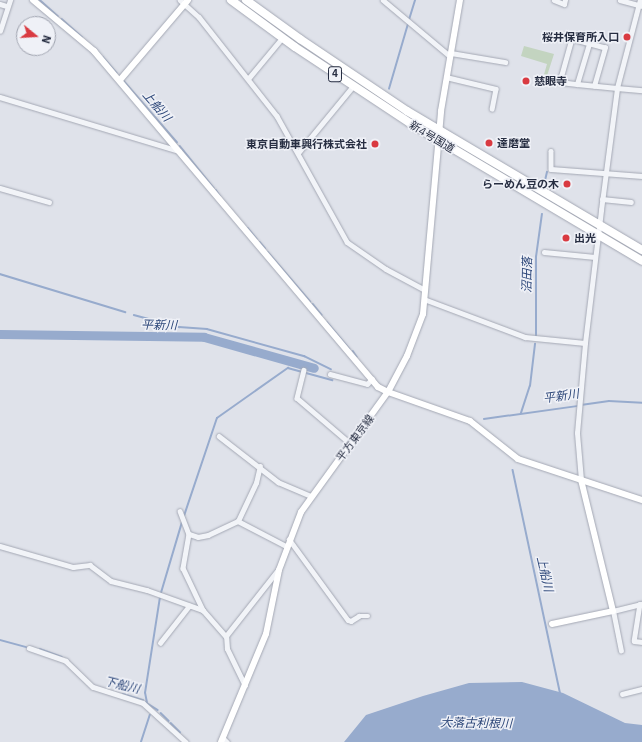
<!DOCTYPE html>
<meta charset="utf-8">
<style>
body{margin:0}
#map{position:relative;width:642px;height:742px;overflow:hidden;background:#dfe2ea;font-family:"IBM Plex Sans","Noto Sans JP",sans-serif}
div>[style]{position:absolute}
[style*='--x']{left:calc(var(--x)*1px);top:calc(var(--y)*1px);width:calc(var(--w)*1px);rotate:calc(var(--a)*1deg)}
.green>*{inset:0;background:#c3d4c0}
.water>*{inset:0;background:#97abcd}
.stream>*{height:1.5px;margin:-0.75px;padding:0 0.75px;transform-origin:0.75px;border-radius:0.75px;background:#97abcd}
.river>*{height:9px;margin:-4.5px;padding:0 4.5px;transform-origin:4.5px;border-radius:4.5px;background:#97abcd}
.roads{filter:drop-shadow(0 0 1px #a4a8b4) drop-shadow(0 0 1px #a4a8b4)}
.street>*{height:4.5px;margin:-2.25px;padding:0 2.25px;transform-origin:2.25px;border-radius:2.25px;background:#f2f4f8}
.secondary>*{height:6px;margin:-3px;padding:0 3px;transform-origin:3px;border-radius:3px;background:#fff}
.highway>*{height:8px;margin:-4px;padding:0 4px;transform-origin:4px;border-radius:4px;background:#fff}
.dots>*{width:11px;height:11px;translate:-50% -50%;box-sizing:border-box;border:2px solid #eff1f7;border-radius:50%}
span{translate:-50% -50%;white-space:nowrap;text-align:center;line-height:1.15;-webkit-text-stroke:3px #eff1f7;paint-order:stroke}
.shield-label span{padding:1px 3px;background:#eff1f7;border:1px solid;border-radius:3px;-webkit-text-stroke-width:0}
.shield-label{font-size:10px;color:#272e42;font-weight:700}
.poi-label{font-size:11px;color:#272e42;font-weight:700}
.right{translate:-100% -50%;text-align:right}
.left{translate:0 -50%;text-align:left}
.street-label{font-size:11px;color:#272e42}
.water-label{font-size:12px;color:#2d4779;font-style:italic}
.north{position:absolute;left:16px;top:16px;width:40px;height:40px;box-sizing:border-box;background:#eff1f7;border:1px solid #9fa3af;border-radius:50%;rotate:108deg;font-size:11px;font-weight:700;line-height:16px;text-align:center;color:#272e42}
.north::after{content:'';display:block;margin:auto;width:14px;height:18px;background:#d93a41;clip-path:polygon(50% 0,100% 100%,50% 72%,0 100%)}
</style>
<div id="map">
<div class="green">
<i style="clip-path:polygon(524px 46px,554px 54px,546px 79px,543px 78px,547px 64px,521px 56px)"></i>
</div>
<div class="water">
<i style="clip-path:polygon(522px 682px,563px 693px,625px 723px,642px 725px,642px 742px,344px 742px,366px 715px,423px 696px,469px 683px)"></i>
</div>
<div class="stream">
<i style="--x:40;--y:0;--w:24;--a:42"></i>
<i style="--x:62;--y:19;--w:27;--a:42"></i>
<i style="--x:409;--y:20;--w:21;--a:-73"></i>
<i style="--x:103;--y:57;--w:21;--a:49"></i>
<i style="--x:124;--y:81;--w:81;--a:49"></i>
<i style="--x:389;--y:89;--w:68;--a:-73.7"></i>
<i style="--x:180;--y:146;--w:54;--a:51"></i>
<i style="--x:544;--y:185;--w:13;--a:-77"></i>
<i style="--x:216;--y:190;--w:7;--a:56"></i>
<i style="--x:248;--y:228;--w:14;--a:51"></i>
<i style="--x:260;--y:242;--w:8;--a:50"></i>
<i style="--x:268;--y:252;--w:65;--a:49.4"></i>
<i style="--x:0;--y:274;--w:131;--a:16.9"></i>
<i style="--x:313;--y:304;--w:14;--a:51"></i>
<i style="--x:134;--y:315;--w:47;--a:14.9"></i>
<i style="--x:179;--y:327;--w:28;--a:4"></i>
<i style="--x:207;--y:329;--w:101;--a:15.6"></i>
<i style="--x:304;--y:356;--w:30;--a:26"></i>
<i style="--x:327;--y:322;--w:35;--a:50"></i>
<i style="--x:536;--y:338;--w:81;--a:-90"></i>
<i style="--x:536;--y:257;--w:43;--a:-82.1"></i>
<i style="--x:353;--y:351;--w:7;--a:56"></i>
<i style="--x:581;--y:405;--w:28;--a:-8"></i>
<i style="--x:609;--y:401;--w:33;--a:3"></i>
<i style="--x:521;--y:413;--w:28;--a:-72"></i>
<i style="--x:530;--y:386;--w:42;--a:-83.2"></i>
<i style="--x:484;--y:419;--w:95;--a:-7.9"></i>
<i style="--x:513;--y:470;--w:230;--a:78"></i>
<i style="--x:184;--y:516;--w:103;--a:-71.4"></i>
<i style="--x:217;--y:418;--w:87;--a:-35.2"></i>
<i style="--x:288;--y:368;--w:46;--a:15.3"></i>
<i style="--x:161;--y:593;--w:74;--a:-73.5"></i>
<i style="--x:0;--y:640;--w:27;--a:15"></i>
<i style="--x:40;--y:649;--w:23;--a:20"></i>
<i style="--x:123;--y:694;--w:21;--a:17"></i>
<i style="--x:145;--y:702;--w:15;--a:32"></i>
<i style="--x:147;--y:703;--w:10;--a:-101"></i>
<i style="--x:145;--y:693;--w:97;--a:-81.1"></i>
<i style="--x:161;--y:713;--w:11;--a:45"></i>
<i style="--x:171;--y:723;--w:13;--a:45"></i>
<i style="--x:141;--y:742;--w:28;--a:-72"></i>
</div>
<div class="river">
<i style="--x:0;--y:334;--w:204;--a:0.8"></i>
<i style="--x:204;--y:337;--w:114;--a:15.7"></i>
</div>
<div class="roads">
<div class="street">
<i style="--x:180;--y:0;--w:25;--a:42"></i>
<i style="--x:199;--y:17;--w:126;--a:51.8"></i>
<i style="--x:277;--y:116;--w:144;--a:60.9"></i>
<i style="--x:347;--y:242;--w:47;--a:34.7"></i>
<i style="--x:386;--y:269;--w:44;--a:28.3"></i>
<i style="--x:383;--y:0;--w:87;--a:39.9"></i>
<i style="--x:554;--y:0;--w:11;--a:22"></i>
<i style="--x:564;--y:4;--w:4;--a:-76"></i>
<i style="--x:620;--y:0;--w:23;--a:15"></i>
<i style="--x:0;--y:4;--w:7;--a:16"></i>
<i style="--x:0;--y:31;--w:33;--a:-72"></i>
<i style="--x:451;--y:53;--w:55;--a:9.5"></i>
<i style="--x:446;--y:77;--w:51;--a:13.5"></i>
<i style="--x:496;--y:89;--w:20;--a:101"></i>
<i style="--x:248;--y:79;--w:53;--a:-50.3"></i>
<i style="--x:577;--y:84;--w:42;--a:-73.3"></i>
<i style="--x:594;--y:86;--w:40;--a:-74"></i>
<i style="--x:605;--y:48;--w:34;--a:-165"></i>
<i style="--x:572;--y:39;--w:45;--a:105.6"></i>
<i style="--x:560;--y:82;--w:17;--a:7"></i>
<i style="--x:577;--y:84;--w:40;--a:5.7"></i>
<i style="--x:617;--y:88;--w:25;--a:5"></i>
<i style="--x:0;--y:97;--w:187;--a:16.8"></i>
<i style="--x:551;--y:151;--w:18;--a:90"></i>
<i style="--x:551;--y:169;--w:91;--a:4.4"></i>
<i style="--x:298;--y:153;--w:87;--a:-50.6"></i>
<i style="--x:0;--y:188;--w:51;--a:15.9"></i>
<i style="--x:602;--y:199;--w:29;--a:6"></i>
<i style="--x:544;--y:252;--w:51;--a:5.6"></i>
<i style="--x:424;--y:299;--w:108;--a:20.6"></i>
<i style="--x:525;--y:337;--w:60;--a:5.7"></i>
<i style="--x:304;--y:370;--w:29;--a:104"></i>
<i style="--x:297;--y:398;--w:71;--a:40.4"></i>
<i style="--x:330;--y:374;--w:38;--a:15"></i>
<i style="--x:367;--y:384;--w:7;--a:-45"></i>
<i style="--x:219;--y:436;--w:75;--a:37.9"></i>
<i style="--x:278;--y:482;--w:36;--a:23"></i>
<i style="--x:581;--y:480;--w:47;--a:-94.9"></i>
<i style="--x:577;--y:433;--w:90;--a:-84.9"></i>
<i style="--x:585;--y:343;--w:134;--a:-83.1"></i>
<i style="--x:601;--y:210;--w:123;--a:-82.5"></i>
<i style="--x:617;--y:88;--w:91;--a:-75.4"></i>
<i style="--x:180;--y:511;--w:25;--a:69"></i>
<i style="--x:189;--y:534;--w:9;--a:18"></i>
<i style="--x:198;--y:537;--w:10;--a:-11"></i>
<i style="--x:208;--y:535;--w:33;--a:-25"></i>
<i style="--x:238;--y:521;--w:42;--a:-64.7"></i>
<i style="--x:256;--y:483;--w:17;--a:-77"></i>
<i style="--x:238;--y:521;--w:54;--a:27.5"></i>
<i style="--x:189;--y:534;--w:35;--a:100"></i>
<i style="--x:183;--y:568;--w:47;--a:64.5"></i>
<i style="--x:289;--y:539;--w:100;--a:53.9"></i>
<i style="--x:348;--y:620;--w:3;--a:18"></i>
<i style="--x:351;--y:621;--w:9;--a:-32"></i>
<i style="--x:359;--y:616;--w:9;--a:0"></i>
<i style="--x:0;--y:546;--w:76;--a:16"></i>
<i style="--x:73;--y:567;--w:17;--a:-7"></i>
<i style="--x:90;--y:565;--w:26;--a:37"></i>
<i style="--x:111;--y:581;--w:37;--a:14"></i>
<i style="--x:147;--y:590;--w:59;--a:19.7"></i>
<i style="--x:203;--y:610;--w:35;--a:49"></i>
<i style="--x:640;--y:604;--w:37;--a:99"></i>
<i style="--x:634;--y:641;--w:8;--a:7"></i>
<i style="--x:160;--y:643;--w:47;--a:-51.9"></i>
<i style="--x:29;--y:648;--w:39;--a:19"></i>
<i style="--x:66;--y:661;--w:37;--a:44"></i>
<i style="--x:93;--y:687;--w:52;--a:17.7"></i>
<i style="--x:143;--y:703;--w:58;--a:42.2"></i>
<i style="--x:621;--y:651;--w:41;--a:-101.3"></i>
<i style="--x:613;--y:611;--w:30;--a:-14"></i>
<i style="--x:245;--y:686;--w:41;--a:-115.9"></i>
<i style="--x:227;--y:649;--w:13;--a:-94"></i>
<i style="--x:226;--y:636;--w:84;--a:-51.8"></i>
<i style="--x:622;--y:694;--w:21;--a:-14"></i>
<i style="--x:223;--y:738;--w:6;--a:45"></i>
</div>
<div class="secondary">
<i style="--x:33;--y:0;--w:80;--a:39.9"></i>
<i style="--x:94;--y:51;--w:440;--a:49.8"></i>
<i style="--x:378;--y:387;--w:11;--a:27"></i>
<i style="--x:388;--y:392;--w:41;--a:-62.2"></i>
<i style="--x:407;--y:356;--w:45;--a:-69.1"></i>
<i style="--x:423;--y:314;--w:204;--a:-84.9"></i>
<i style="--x:441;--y:111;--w:113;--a:-80.3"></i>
<i style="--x:120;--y:80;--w:105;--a:-49.6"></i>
<i style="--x:552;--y:624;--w:62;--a:-12"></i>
<i style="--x:613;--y:611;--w:135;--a:-103.7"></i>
<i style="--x:221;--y:742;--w:117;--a:-67.4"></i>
<i style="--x:266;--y:634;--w:65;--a:-78.5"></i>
<i style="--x:279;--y:570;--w:62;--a:-69.2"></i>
<i style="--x:301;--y:512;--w:148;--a:-54.1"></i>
<i style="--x:388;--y:392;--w:87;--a:19.5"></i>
<i style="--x:470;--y:421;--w:61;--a:38.4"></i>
<i style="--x:518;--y:459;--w:131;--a:18.3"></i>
</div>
<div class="highway">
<i style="--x:231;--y:0;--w:79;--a:36.3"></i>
<i style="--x:295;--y:47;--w:138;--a:33.5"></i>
<i style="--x:410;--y:123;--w:270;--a:30.7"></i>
<i style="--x:246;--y:0;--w:67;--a:35.8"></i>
<i style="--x:300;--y:39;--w:129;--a:33.9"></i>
<i style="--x:407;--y:111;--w:273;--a:30.6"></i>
</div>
</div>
<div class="dots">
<i style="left:627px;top:37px;background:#d93a41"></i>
<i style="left:526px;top:81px;background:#d93a41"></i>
<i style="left:489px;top:143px;background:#d93a41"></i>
<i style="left:375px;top:144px;background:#d93a41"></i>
<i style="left:567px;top:184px;background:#d93a41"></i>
<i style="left:566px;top:238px;background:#d93a41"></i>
</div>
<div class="shield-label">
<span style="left:335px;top:74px">4</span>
</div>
<div class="poi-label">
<span class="right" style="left:619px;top:37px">桜井保育所入口</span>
<span class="left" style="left:534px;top:81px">慈眼寺</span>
<span class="left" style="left:497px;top:143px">達磨堂</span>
<span class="right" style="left:367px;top:144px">東京自動車興行株式会社</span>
<span class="right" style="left:559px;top:184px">らーめん豆の木</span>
<span class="left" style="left:574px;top:238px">出光</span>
</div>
<div class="street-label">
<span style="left:432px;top:137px;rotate:31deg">新4号国道</span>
<span style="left:355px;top:438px;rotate:-53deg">平方東京線</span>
</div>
<div class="water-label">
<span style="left:157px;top:106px;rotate:49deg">上船川</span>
<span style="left:527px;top:275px;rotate:-89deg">沼田落</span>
<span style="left:159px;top:325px;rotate:1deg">平新川</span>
<span style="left:561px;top:396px;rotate:-8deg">平新川</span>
<span style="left:545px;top:574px;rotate:77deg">上船川</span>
<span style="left:122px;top:685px;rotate:14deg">下船川</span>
<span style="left:476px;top:723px;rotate:1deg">大落古利根川</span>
</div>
<div class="north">N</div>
</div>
